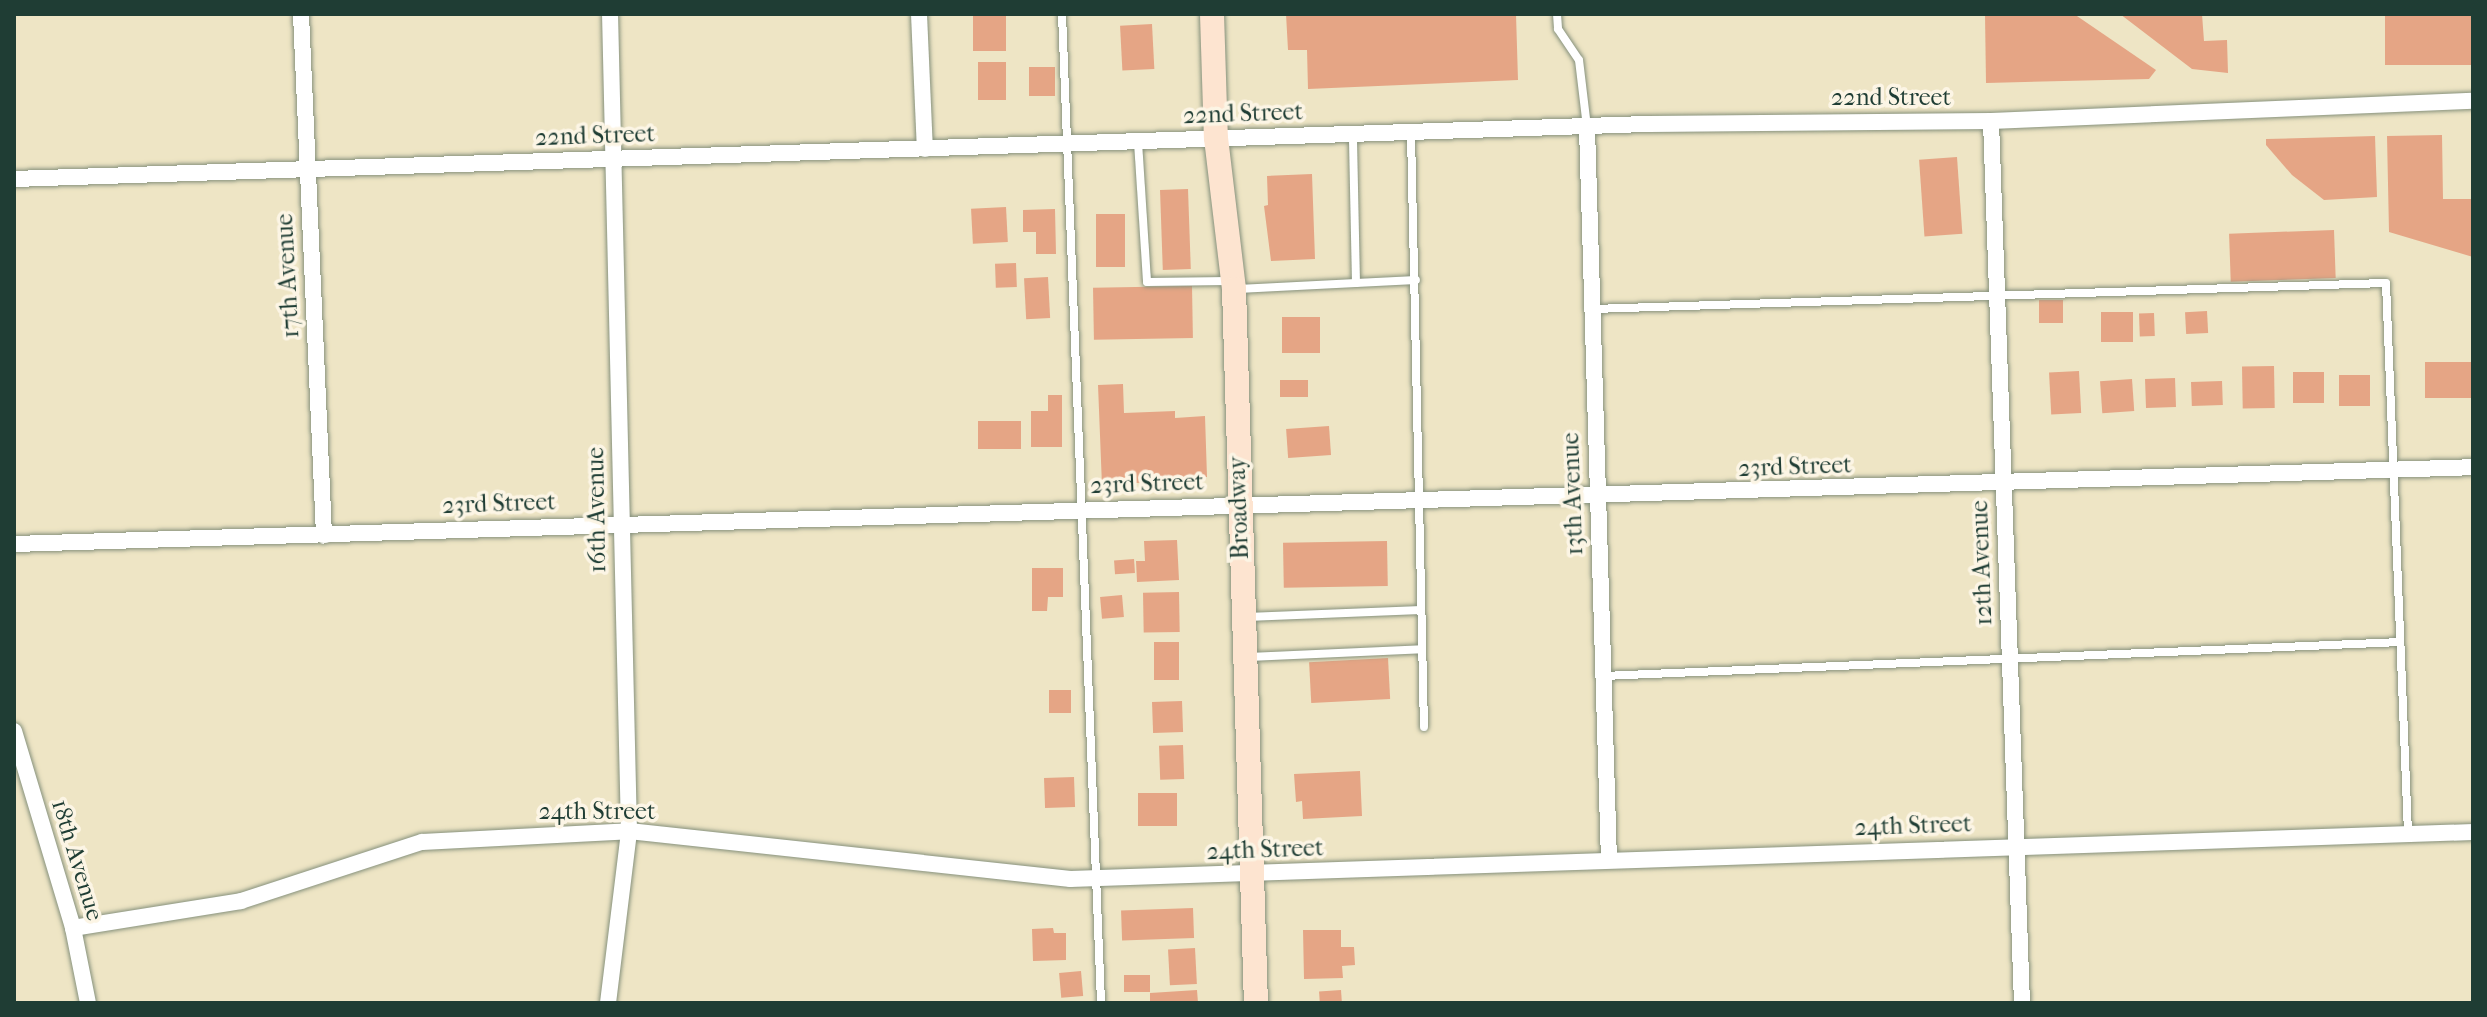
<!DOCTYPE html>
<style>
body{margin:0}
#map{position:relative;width:2487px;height:1017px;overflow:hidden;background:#eee5c5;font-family:"IM FELL French Canon",serif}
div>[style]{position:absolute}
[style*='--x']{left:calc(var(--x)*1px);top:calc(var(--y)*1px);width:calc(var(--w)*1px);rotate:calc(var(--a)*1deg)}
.building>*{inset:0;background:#e5a585;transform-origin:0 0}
.roads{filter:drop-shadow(0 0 2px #86917c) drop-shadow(0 0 2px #86917c)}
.service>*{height:8px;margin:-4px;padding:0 4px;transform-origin:4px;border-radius:4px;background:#fff}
.minor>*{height:16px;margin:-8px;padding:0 8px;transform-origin:8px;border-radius:8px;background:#fff}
.secondary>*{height:24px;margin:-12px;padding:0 12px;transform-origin:12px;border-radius:12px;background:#fde4d0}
span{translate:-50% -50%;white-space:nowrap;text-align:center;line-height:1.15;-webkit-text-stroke:7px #fcf5e5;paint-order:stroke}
.street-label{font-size:24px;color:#1f3d34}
.frame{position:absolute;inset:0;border:16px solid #1f3d34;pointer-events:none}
</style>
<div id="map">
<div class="building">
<i style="left:973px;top:14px;width:33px;height:37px"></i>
<i style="clip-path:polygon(1286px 14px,1516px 14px,1518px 80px,1308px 89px,1307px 50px,1288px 50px)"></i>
<i style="clip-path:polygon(1985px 14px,2074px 14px,2156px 70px,2149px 79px,1986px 83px)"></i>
<i style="clip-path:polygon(2120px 14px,2202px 14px,2204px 41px,2227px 40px,2228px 73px,2192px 69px)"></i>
<i style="left:2385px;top:14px;width:88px;height:51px"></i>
<i style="left:1152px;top:24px;width:45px;height:32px;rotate:87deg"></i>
<i style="left:978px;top:62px;width:28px;height:38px"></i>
<i style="left:1055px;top:67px;width:29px;height:26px;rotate:90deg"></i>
<i style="clip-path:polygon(2442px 135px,2443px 199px,2472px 199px,2473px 257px,2389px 232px,2387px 136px)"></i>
<i style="clip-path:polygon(2375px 136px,2377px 197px,2324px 200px,2292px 175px,2266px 145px,2266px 139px)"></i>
<i style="left:1957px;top:157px;width:77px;height:38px;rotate:86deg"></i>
<i style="clip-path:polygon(1312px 174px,1315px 259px,1271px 261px,1264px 206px,1268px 205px,1267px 176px)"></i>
<i style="left:1188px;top:189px;width:80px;height:28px;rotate:88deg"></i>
<i style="left:1006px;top:207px;width:35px;height:35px;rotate:87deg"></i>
<i style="clip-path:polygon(1055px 209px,1056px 254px,1036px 254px,1036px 232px,1023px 232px,1023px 210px)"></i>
<i style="left:1096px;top:214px;width:29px;height:53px"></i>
<i style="left:2334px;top:230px;width:48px;height:105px;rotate:88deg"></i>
<i style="left:1016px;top:263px;width:24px;height:21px;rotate:88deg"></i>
<i style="left:1048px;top:277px;width:41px;height:24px;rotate:87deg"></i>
<i style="left:1192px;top:286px;width:52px;height:99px;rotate:89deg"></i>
<i style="left:2039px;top:300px;width:24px;height:23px"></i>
<i style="left:2207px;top:311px;width:22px;height:22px;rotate:87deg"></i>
<i style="left:2101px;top:312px;width:32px;height:30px"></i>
<i style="left:2154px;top:313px;width:23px;height:15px;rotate:88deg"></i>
<i style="left:1282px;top:317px;width:38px;height:36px"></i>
<i style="left:2473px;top:362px;width:36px;height:48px;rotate:90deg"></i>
<i style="left:2274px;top:366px;width:42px;height:32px;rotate:89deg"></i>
<i style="left:2079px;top:371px;width:42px;height:30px;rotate:87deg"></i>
<i style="left:2293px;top:372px;width:31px;height:31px"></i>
<i style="left:2339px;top:375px;width:31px;height:31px"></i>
<i style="left:2175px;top:378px;width:29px;height:30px;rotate:88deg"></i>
<i style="left:2132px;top:379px;width:32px;height:32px;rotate:86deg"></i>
<i style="left:1280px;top:380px;width:28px;height:17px"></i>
<i style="left:2222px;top:381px;width:24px;height:31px;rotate:88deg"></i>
<i style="clip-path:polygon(1123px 384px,1124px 413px,1175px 411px,1175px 418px,1205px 416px,1207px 477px,1102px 486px,1098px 385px)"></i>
<i style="clip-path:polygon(1048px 395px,1062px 395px,1062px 447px,1031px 447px,1031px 411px,1048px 411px)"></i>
<i style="left:978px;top:421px;width:43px;height:28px"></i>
<i style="left:1329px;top:426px;width:29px;height:43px;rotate:86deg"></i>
<i style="clip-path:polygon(1177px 540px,1179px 580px,1137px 582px,1136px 561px,1145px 561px,1144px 541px)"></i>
<i style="left:1387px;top:541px;width:45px;height:104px;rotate:89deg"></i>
<i style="left:1134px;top:559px;width:14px;height:20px;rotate:86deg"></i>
<i style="clip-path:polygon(1032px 568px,1063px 568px,1063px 597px,1048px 597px,1047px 611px,1032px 611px)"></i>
<i style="left:1179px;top:592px;width:40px;height:36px;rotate:89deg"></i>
<i style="left:1122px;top:595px;width:22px;height:22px;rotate:85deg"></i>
<i style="left:1154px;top:642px;width:25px;height:38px"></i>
<i style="left:1388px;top:658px;width:41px;height:79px;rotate:87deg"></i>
<i style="left:1071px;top:690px;width:23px;height:22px;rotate:90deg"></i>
<i style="left:1182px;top:701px;width:31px;height:30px;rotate:88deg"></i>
<i style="left:1183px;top:745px;width:34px;height:24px;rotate:88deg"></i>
<i style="clip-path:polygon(1360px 771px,1362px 816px,1303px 819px,1302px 801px,1296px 802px,1294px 774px)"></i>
<i style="left:1074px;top:777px;width:30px;height:30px;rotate:88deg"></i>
<i style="left:1177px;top:793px;width:33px;height:39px;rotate:90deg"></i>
<i style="left:1193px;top:908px;width:30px;height:72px;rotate:88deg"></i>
<i style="clip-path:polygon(1053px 928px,1054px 933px,1066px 933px,1066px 960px,1033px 961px,1032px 929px)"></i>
<i style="clip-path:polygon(1303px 930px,1341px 930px,1341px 947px,1354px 947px,1355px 965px,1342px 966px,1343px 978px,1304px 979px)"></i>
<i style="left:1195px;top:948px;width:36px;height:27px;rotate:87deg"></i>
<i style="left:1081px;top:971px;width:25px;height:22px;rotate:85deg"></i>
<i style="left:1124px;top:975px;width:26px;height:17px"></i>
<i style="clip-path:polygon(1197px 990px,1198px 1003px,1150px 1003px,1150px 993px)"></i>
<i style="left:1341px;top:990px;width:13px;height:22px;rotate:86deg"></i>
</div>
<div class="roads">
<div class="service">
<i style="--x:1062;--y:14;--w:990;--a:87.74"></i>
<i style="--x:1557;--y:14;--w:15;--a:86"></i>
<i style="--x:1558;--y:29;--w:37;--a:56"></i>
<i style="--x:1579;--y:60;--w:67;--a:83.2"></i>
<i style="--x:1411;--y:133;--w:594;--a:88.75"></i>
<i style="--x:1138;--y:142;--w:140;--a:86.3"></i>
<i style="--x:1147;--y:282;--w:82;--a:-0.7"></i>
<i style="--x:1356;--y:283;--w:60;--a:-2.9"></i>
<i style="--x:1238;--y:289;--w:118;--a:-2.9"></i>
<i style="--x:1356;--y:283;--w:149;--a:-91.2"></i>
<i style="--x:1593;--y:309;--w:793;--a:-1.88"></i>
<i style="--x:2386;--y:283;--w:551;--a:87.71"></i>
<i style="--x:1247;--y:617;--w:174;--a:-2.3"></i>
<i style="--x:1249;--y:657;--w:173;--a:-2.6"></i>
<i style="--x:1603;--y:676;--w:798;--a:-2.44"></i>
</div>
<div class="minor">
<i style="--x:301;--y:14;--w:522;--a:87.47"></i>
<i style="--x:919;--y:14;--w:135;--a:87.5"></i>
<i style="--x:1991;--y:121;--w:883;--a:87.99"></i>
<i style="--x:1587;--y:128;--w:731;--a:88.28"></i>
<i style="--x:14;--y:179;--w:1636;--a:-1.93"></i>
<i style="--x:1649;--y:124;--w:342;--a:-0.5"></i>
<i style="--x:1991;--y:121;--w:482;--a:-2.4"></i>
<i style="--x:14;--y:544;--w:2460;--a:-1.79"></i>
<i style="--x:14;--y:731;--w:206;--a:73.3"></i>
<i style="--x:73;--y:928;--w:76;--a:78.7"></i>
<i style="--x:73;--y:928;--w:170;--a:-9.1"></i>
<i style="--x:241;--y:901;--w:190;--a:-18.1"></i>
<i style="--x:422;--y:842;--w:207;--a:-3"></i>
<i style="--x:629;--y:831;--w:444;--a:6.2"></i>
<i style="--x:1070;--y:879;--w:1404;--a:-1.92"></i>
<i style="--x:608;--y:1003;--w:173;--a:-83"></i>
<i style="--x:629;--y:831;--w:817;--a:-91.33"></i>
</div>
<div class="secondary">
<i style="--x:1212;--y:14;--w:124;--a:88.2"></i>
<i style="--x:1216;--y:138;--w:152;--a:83.2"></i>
<i style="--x:1234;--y:289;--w:714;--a:88.24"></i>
</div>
</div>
<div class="street-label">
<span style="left:1891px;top:98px">22nd Street</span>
<span style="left:1243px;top:114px;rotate:-2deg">22nd Street</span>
<span style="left:595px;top:136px;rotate:-2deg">22nd Street</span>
<span style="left:288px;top:276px;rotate:-93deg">17th Avenue</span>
<span style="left:1795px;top:467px;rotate:-2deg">23rd Street</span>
<span style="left:1147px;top:484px;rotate:-2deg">23rd Street</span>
<span style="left:1573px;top:494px;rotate:-92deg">13th Avenue</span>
<span style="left:499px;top:504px;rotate:-2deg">23rd Street</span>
<span style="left:1239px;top:508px;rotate:-92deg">Broadway</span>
<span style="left:597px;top:510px;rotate:-91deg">16th Avenue</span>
<span style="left:1982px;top:563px;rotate:-92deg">12th Avenue</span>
<span style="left:597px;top:812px">24th Street</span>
<span style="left:1913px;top:826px;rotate:-2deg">24th Street</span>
<span style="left:1265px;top:850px;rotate:-2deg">24th Street</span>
<span style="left:77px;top:860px;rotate:73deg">18th Avenue</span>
</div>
<div class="frame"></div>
</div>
